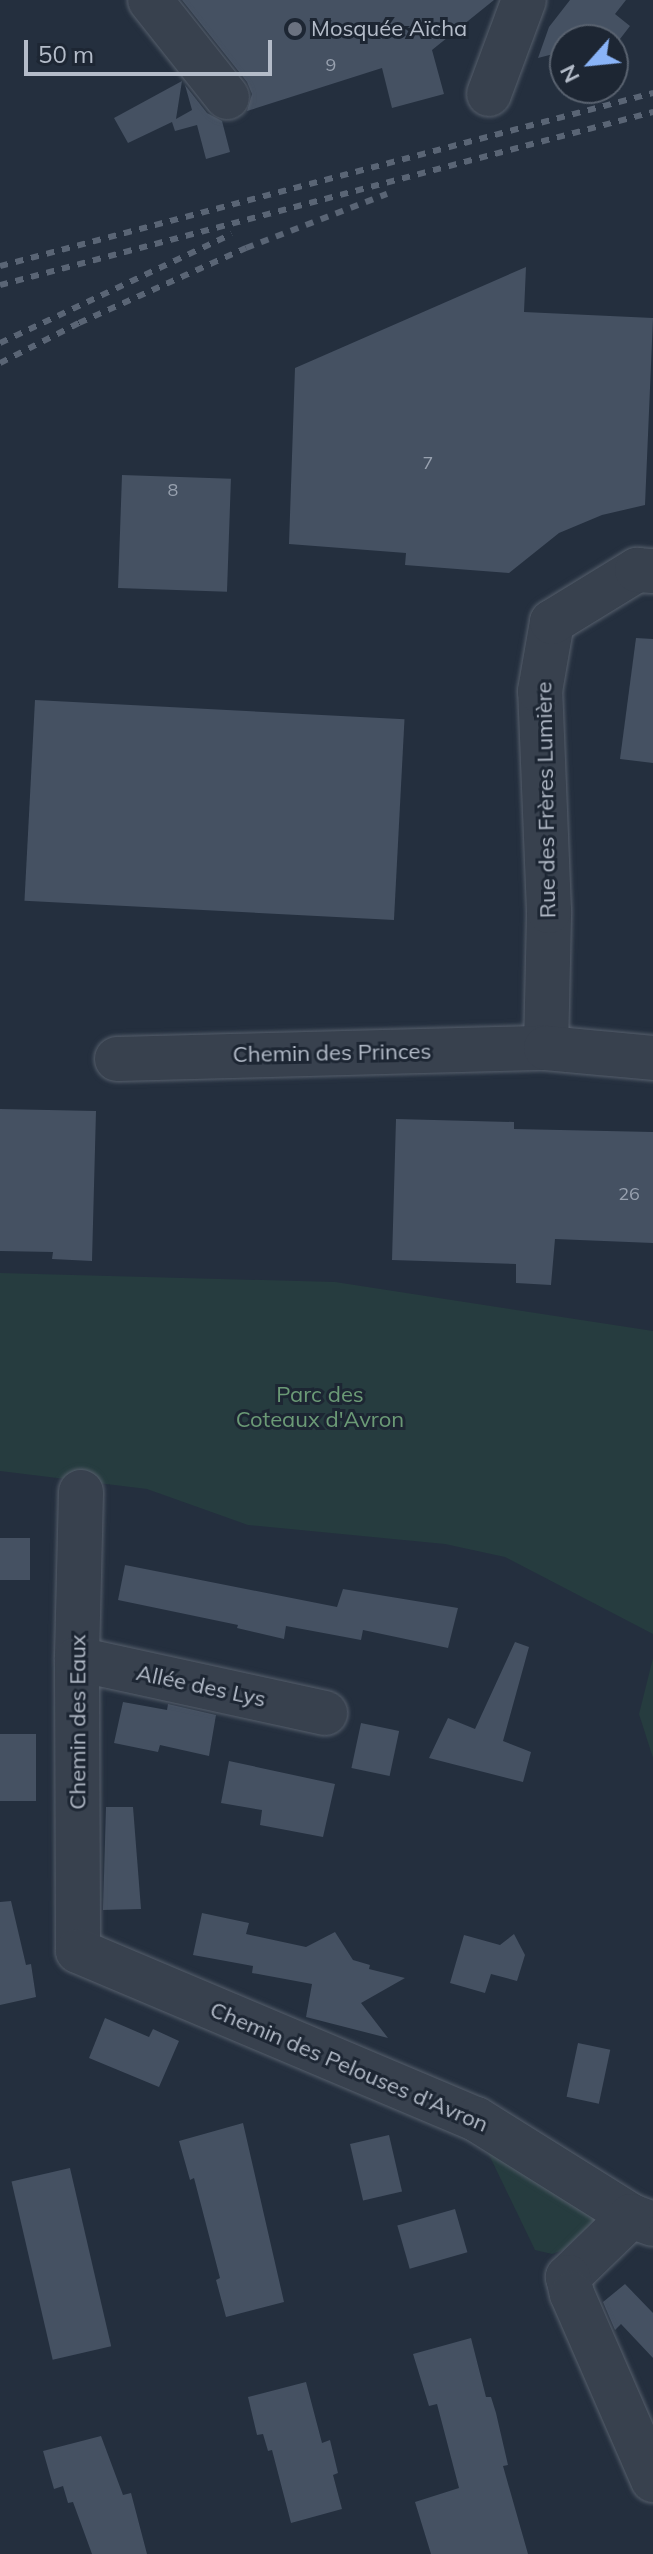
<!DOCTYPE html>
<meta charset="utf-8">
<style>
body{margin:0}
#map{position:relative;width:653px;height:2554px;overflow:hidden;background:#242f3e;font-family:Mulish,sans-serif}
div>[style]{position:absolute}
[style*='--x']{left:calc(var(--x)*1px);top:calc(var(--y)*1px);width:calc(var(--w)*1px);rotate:calc(var(--a)*1deg)}
.green>*{inset:0;background:#263c3f}
.building>*{inset:0;background:#455162;transform-origin:0 0}
.roads{filter:drop-shadow(0 0 2px #565f6c) drop-shadow(0 0 2px #565f6c)}
.minor>*{height:44px;margin:-22px;padding:0 22px;transform-origin:22px;border-radius:22px;background:#38414e}
.rail>*{height:6px;margin-top:-3px;transform-origin:0;background:repeating-linear-gradient(90deg,#5a6575 0 8px,transparent 0 16px)}
.dots>*{width:22px;height:22px;translate:-50% -50%;box-sizing:border-box;border:4px solid #1d2633;border-radius:50%}
span{translate:-50% -50%;white-space:nowrap;text-align:center;line-height:1.15;-webkit-text-stroke:6px #1d2633;paint-order:stroke}
.number-label{font-size:18px;color:#98a1af}
.number-label span{-webkit-text-stroke-width:0}
.poi-label{font-size:22px;color:#b4bcc9}
.left{translate:0 -50%;text-align:left}
.street-label{font-size:22px;color:#b4bcc9}
.park-label{font-size:22px;color:#6b9a76}
.north{position:absolute;left:549px;top:24px;width:80px;height:80px;box-sizing:border-box;background:#1d2633;border:2px solid #59626f;border-radius:50%;rotate:243deg;font-size:22px;font-weight:700;line-height:32px;text-align:center;color:#b4bcc9}
.north::after{content:'';display:block;margin:auto;width:28px;height:36px;background:#8ab4f8;clip-path:polygon(50% 0,100% 100%,50% 72%,0 100%)}
.scale{position:absolute;left:24px;top:40px;width:248px;height:36px;box-sizing:border-box;border:4px solid #b4bcc9;border-top:0;padding-left:10px;font-size:24px;line-height:28px;white-space:nowrap;color:#b4bcc9;-webkit-text-stroke:6px #1d2633;paint-order:stroke}
</style>
<div id="map">
<div class="green">
<i style="clip-path:polygon(0 1273px,335px 1282px,653px 1331px,653px 1634px,505px 1557px,445px 1544px,248px 1525px,147px 1489px,0 1471px)"></i>
<i style="clip-path:polygon(653px 1658px,653px 1758px,639px 1714px)"></i>
<i style="clip-path:polygon(479px 2134px,597px 2218px,563px 2250px,552px 2254px,535px 2250px)"></i>
</div>
<div class="building">
<i style="clip-path:polygon(182px 0,494px 0,432px 50px,444px 94px,392px 108px,382px 68px,247px 111px,252px 94px,247px 82px)"></i>
<i style="clip-path:polygon(570px 0,626px 0,615px 14px,630px 26px,620px 39px,565px 40px,565px 51px,538px 58px,549px 27px)"></i>
<i style="clip-path:polygon(182px 81px,176px 119px,192px 110px,185px 85px,207px 113px,222px 121px,230px 152px,206px 159px,197px 125px,175px 131px,172px 122px,128px 143px,114px 118px)"></i>
<i style="clip-path:polygon(526px 267px,524px 312px,653px 318px,645px 505px,602px 515px,559px 533px,509px 573px,405px 565px,406px 553px,289px 544px,295px 368px)"></i>
<i style="left:122px;top:475px;width:109px;height:113px;rotate:2deg"></i>
<i style="clip-path:polygon(636px 638px,653px 639px,653px 763px,620px 759px)"></i>
<i style="left:35px;top:700px;width:370px;height:201px;rotate:3deg"></i>
<i style="clip-path:polygon(0 1109px,96px 1111px,92px 1261px,52px 1259px,53px 1252px,0 1251px)"></i>
<i style="clip-path:polygon(396px 1119px,514px 1122px,514px 1129px,653px 1132px,653px 1243px,555px 1239px,551px 1285px,516px 1283px,516px 1264px,392px 1260px)"></i>
<i style="left:0;top:1538px;width:30px;height:42px"></i>
<i style="clip-path:polygon(125px 1565px,337px 1607px,343px 1589px,458px 1608px,448px 1648px,363px 1630px,361px 1640px,286px 1626px,284px 1639px,237px 1628px,238px 1625px,118px 1600px)"></i>
<i style="clip-path:polygon(515px 1642px,529px 1647px,503px 1741px,531px 1752px,523px 1782px,429px 1758px,448px 1718px,475px 1729px)"></i>
<i style="clip-path:polygon(123px 1702px,167px 1710px,168px 1704px,216px 1715px,209px 1756px,160px 1745px,158px 1752px,114px 1743px)"></i>
<i style="left:361px;top:1723px;width:39px;height:46px;rotate:12deg"></i>
<i style="left:0;top:1734px;width:36px;height:67px"></i>
<i style="clip-path:polygon(229px 1761px,335px 1784px,323px 1837px,260px 1825px,262px 1810px,221px 1803px)"></i>
<i style="clip-path:polygon(106px 1807px,133px 1807px,141px 1909px,103px 1910px)"></i>
<i style="clip-path:polygon(11px 1901px,26px 1965px,31px 1964px,36px 1997px,0 2005px,0 1902px)"></i>
<i style="clip-path:polygon(202px 1913px,249px 1923px,246px 1934px,306px 1947px,335px 1932px,353px 1960px,370px 1965px,369px 1969px,405px 1978px,361px 2003px,388px 2038px,306px 2017px,312px 1984px,252px 1973px,253px 1966px,193px 1955px)"></i>
<i style="clip-path:polygon(514px 1934px,525px 1955px,517px 1981px,491px 1974px,485px 1993px,450px 1983px,464px 1935px,500px 1945px)"></i>
<i style="clip-path:polygon(105px 2018px,149px 2037px,153px 2029px,179px 2041px,159px 2087px,89px 2058px)"></i>
<i style="left:578px;top:2043px;width:33px;height:55px;rotate:12deg"></i>
<i style="clip-path:polygon(243px 2123px,284px 2302px,226px 2317px,216px 2280px,220px 2278px,194px 2178px,190px 2180px,179px 2141px)"></i>
<i style="left:389px;top:2135px;width:58px;height:40px;rotate:77deg"></i>
<i style="left:70px;top:2168px;width:183px;height:60px;rotate:77deg"></i>
<i style="left:455px;top:2209px;width:45px;height:60px;rotate:74deg"></i>
<i style="clip-path:polygon(625px 2284px,653px 2313px,653px 2358px,621px 2324px,615px 2330px,603px 2302px)"></i>
<i style="clip-path:polygon(471px 2338px,486px 2397px,491px 2397px,496px 2413px,508px 2465px,503px 2466px,528px 2554px,431px 2554px,415px 2502px,459px 2488px,437px 2404px,429px 2406px,413px 2354px)"></i>
<i style="clip-path:polygon(306px 2382px,322px 2443px,330px 2440px,338px 2473px,333px 2475px,342px 2509px,291px 2523px,272px 2450px,268px 2451px,263px 2434px,257px 2435px,248px 2397px)"></i>
<i style="clip-path:polygon(101px 2436px,123px 2495px,131px 2493px,147px 2554px,92px 2554px,73px 2502px,68px 2503px,63px 2486px,54px 2489px,43px 2451px)"></i>
</div>
<div class="roads">
<div class="minor">
<i style="--x:150;--y:0;--w:124;--a:51.6"></i>
<i style="--x:489;--y:94;--w:100;--a:-69.6"></i>
<i style="--x:546;--y:1048;--w:137;--a:-88.7"></i>
<i style="--x:549;--y:911;--w:220;--a:-92.3"></i>
<i style="--x:540;--y:691;--w:70;--a:-80.1"></i>
<i style="--x:552;--y:622;--w:100;--a:-31.5"></i>
<i style="--x:637;--y:570;--w:16;--a:4"></i>
<i style="--x:117;--y:1059;--w:429;--a:-1.5"></i>
<i style="--x:546;--y:1048;--w:107;--a:5.3"></i>
<i style="--x:81;--y:1492;--w:167;--a:91.4"></i>
<i style="--x:77;--y:1659;--w:292;--a:89.8"></i>
<i style="--x:78;--y:1951;--w:432;--a:22.9"></i>
<i style="--x:476;--y:2119;--w:183;--a:32"></i>
<i style="--x:631;--y:2216;--w:23;--a:20"></i>
<i style="--x:77;--y:1659;--w:254;--a:12.3"></i>
<i style="--x:631;--y:2216;--w:88;--a:135.9"></i>
<i style="--x:568;--y:2277;--w:17;--a:77"></i>
<i style="--x:572;--y:2294;--w:203;--a:66.5"></i>
</div>
</div>
<div class="rail">
<i style="--x:0;--y:266;--w:676;--a:-14.84"></i>
<i style="--x:0;--y:285;--w:676;--a:-14.84"></i>
<i style="--x:0;--y:343;--w:256;--a:-25.2"></i>
<i style="--x:0;--y:363;--w:89;--a:-26.9"></i>
<i style="--x:79;--y:323;--w:183;--a:-24.2"></i>
<i style="--x:246;--y:248;--w:151;--a:-21"></i>
</div>
<div class="dots">
<i style="left:295px;top:29px;background:#6b7280"></i>
</div>
<div class="number-label">
<span style="left:331px;top:65px">9</span>
<span style="left:428px;top:463px">7</span>
<span style="left:173px;top:490px">8</span>
<span style="left:629px;top:1194px">26</span>
</div>
<div class="poi-label">
<span class="left" style="left:311px;top:29px">Mosquée Aïcha</span>
</div>
<div class="street-label">
<span style="left:546px;top:800px;rotate:-91deg">Rue des Frères Lumière</span>
<span style="left:332px;top:1053px;rotate:-1deg">Chemin des Princes</span>
<span style="left:201px;top:1686px;rotate:12deg">Allée des Lys</span>
<span style="left:78px;top:1722px;rotate:-90deg">Chemin des Eaux</span>
<span style="left:349px;top:2067px;rotate:23deg">Chemin des Pelouses d'Avron</span>
</div>
<div class="park-label">
<span style="left:320px;top:1407px">Parc des<br>Coteaux d'Avron</span>
</div>
<div class="north">N</div>
<div class="scale">50 m</div>
</div>
